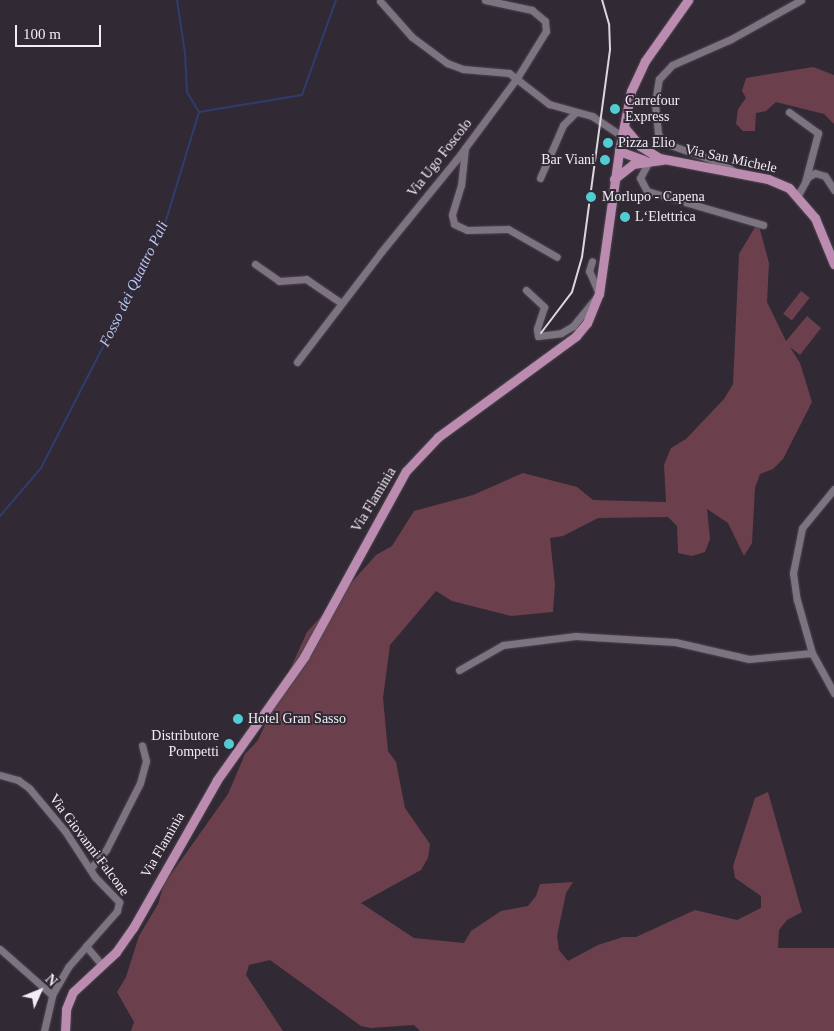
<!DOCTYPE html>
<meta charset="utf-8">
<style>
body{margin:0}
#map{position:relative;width:834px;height:1031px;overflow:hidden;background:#312934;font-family:Georgia,serif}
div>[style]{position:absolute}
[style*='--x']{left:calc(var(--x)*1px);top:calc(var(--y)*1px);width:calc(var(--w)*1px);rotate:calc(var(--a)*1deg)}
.green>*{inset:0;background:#6b404c;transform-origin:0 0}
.stream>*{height:2px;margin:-1px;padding:0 1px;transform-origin:1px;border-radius:1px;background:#2f3d6e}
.roads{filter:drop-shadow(0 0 1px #4d4650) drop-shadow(0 0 1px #4d4650)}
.minor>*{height:7px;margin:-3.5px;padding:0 3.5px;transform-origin:3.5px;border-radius:3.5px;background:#7d7481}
.major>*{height:9px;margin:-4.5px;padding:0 4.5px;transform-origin:4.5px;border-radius:4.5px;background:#bc8bb0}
.rail>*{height:2px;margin:-1px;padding:0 1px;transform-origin:1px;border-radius:1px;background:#dcd6df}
.dots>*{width:14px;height:14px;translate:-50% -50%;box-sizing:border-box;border:2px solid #312934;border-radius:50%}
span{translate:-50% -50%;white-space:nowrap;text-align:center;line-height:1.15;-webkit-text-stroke:4px #312934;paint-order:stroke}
.poi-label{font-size:14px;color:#f3eef6}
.left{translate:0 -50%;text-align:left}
.right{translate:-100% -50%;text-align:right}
.street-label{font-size:14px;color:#f3eef6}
.water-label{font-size:15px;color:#b7c7f7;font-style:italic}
.north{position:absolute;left:15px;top:966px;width:50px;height:50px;-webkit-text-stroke:4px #312934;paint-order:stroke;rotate:46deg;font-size:14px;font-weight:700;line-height:20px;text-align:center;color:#f3eef6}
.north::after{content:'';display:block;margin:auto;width:18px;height:22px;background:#f3eef6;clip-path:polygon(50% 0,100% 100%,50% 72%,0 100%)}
.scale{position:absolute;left:15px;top:25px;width:86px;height:22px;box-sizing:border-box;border:2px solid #f3eef6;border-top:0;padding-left:6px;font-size:15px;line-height:18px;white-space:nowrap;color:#f3eef6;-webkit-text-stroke:4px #312934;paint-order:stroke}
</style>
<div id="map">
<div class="green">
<i style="clip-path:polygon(813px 67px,834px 75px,834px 124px,824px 114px,776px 102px,766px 111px,756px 113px,755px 131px,743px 131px,736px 124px,738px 109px,746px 98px,742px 91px,746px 78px)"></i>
<i style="clip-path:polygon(758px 222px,769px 263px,767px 302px,786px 341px,807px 316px,821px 328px,800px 355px,790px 347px,800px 363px,812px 402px,783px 459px,773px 469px,760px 474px,755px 488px,752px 543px,744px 556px,728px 523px,707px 509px,710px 539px,705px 552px,692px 556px,678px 553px,677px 526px,668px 517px,598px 518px,563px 536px,550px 538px,555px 585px,553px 612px,511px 616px,452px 601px,436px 591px,390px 645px,383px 698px,388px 751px,396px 762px,405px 808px,430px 844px,428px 858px,421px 870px,361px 903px,414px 938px,464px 943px,471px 931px,501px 911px,528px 906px,536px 896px,540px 884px,573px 882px,566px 893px,557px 936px,559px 950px,568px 961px,598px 945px,623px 937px,636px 937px,695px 910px,737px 920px,761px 908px,761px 896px,735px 878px,733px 866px,755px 798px,768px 792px,802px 912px,787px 920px,779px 930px,778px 948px,834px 948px,834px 1031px,420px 1031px,414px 1025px,371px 1028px,361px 1026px,270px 960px,249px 965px,246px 975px,283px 1031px,131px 1031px,134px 1022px,117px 992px,126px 977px,139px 936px,158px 904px,164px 884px,228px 794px,245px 754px,258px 740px,307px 632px,376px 555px,392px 546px,414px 511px,473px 495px,523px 473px,577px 487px,593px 500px,666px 502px,664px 465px,671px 448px,686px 439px,724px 399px,733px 384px,739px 254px)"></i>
<i style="left:801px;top:291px;width:11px;height:29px;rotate:38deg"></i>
</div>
<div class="stream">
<i style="--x:177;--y:0;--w:54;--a:81.4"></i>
<i style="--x:185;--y:53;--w:39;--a:87"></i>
<i style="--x:187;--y:92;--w:23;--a:59"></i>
<i style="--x:0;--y:516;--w:63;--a:-49.5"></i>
<i style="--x:41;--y:468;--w:267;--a:-62.9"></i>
<i style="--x:163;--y:230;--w:123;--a:-73"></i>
<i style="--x:199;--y:112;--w:104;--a:-9.4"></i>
<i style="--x:302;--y:95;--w:101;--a:-70.3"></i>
</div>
<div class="roads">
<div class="minor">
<i style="--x:380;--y:1;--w:48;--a:48.4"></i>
<i style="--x:412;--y:37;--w:44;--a:36.6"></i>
<i style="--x:447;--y:63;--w:17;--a:21"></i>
<i style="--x:463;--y:69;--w:46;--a:5"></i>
<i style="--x:509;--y:73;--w:51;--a:37.8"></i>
<i style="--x:549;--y:104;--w:45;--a:15.6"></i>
<i style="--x:592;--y:116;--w:36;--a:34"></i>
<i style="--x:789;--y:112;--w:36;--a:36"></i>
<i style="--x:818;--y:133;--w:51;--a:104.9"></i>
<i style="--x:465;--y:148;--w:37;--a:96"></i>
<i style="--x:461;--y:185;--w:31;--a:107"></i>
<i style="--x:452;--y:215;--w:9;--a:77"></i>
<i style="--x:454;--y:224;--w:14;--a:25"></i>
<i style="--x:467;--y:230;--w:41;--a:-1.4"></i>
<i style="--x:508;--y:229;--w:56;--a:29.7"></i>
<i style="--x:649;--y:161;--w:19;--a:118"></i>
<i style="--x:640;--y:178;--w:15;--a:62"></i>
<i style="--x:647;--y:191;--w:121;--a:16.3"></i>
<i style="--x:735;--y:172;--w:14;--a:-144"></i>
<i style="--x:724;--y:164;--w:66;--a:-160.5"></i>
<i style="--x:662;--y:142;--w:10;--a:-114"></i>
<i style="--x:658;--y:133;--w:30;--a:-96"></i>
<i style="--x:655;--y:103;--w:24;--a:-81"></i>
<i style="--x:659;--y:79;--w:19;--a:-47"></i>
<i style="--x:672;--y:65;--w:64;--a:-23.8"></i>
<i style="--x:731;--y:39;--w:80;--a:-29.1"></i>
<i style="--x:540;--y:178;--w:58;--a:-66.5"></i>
<i style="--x:563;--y:125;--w:18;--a:-45"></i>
<i style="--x:798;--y:195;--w:21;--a:-61"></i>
<i style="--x:808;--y:177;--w:8;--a:-30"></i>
<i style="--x:815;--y:173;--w:10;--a:17"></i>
<i style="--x:825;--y:176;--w:17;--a:57"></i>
<i style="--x:255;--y:264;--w:29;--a:35"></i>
<i style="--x:279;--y:281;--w:27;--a:-4"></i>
<i style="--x:306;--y:279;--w:42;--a:34.4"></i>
<i style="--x:526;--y:290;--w:25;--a:43"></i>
<i style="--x:544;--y:307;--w:23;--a:108"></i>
<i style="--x:537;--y:329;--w:7;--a:82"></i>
<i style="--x:538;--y:336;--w:23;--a:-7"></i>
<i style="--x:561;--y:333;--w:14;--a:-30"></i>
<i style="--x:573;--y:326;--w:41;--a:-50.9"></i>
<i style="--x:599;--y:294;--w:25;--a:-113"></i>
<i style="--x:589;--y:271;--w:10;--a:-73"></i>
<i style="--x:297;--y:362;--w:138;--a:-52.6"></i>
<i style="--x:381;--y:252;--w:119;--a:-50.8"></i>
<i style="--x:456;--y:160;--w:102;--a:-53.4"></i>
<i style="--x:517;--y:78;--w:55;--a:-58.3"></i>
<i style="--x:546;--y:31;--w:10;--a:-96"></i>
<i style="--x:545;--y:21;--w:17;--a:-140"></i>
<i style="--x:532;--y:10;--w:48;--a:-168"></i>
<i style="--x:834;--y:489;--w:50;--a:129.4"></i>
<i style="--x:802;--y:528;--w:46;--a:101.3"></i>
<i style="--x:793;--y:573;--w:27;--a:82"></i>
<i style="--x:797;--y:600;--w:55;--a:74.2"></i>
<i style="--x:812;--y:653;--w:46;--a:61.2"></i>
<i style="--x:459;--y:670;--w:51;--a:-29.6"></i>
<i style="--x:503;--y:645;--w:73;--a:-7.1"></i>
<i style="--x:575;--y:636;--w:100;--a:3.4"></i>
<i style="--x:675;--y:642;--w:76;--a:12.9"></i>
<i style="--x:749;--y:659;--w:63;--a:-5.4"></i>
<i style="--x:0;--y:775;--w:19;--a:16"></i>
<i style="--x:18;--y:780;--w:14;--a:36"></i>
<i style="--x:29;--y:788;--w:56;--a:50.1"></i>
<i style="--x:65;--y:831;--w:55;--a:56.9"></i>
<i style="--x:95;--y:877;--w:35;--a:46"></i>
<i style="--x:119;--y:902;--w:9;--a:103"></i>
<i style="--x:117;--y:911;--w:47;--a:131.5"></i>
<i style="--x:86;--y:946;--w:25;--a:50"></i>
<i style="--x:90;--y:869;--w:25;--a:-50"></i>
<i style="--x:106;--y:850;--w:75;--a:-63.1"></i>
<i style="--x:140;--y:783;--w:23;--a:-75"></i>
<i style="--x:146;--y:761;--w:16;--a:-104"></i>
<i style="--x:0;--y:949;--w:69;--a:41.5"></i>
<i style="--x:52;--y:995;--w:32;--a:-60"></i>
<i style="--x:68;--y:967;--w:28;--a:-49"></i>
<i style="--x:44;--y:1031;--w:37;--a:-77"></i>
</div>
<div class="major">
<i style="--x:624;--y:127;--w:25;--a:50"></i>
<i style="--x:640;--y:146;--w:22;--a:32"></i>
<i style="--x:659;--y:158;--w:111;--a:10.9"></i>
<i style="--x:768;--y:179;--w:23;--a:23"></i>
<i style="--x:789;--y:188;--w:40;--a:49"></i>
<i style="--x:815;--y:218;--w:50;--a:67.6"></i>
<i style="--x:619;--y:151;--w:27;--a:20"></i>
<i style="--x:614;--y:179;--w:24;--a:-38"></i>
<i style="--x:633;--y:164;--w:30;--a:-8"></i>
<i style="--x:65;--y:1031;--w:22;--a:-87"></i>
<i style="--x:66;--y:1009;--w:18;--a:-68"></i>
<i style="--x:73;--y:992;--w:59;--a:-42.9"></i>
<i style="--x:116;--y:952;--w:29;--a:-55"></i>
<i style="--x:133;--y:928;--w:170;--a:-60.4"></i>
<i style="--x:217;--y:780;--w:151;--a:-54.7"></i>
<i style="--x:304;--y:657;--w:212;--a:-61.3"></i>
<i style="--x:406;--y:471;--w:47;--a:-46.7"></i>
<i style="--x:438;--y:437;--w:171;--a:-36.2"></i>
<i style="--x:576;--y:336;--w:17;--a:-50"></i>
<i style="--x:587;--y:323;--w:31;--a:-68"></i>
<i style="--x:599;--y:294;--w:144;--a:-82"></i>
<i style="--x:619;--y:151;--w:61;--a:-78.7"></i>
<i style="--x:631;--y:91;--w:33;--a:-65"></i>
<i style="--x:645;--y:61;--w:75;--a:-54.8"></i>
</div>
</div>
<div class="rail">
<i style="--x:541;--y:333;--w:51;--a:-52.9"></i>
<i style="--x:572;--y:292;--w:36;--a:-74"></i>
<i style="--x:582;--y:257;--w:210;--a:-82.3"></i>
<i style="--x:610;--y:49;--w:25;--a:-92"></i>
<i style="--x:609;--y:24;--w:25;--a:-106"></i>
</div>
<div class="dots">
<i style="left:615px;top:109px;background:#51ccd3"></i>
<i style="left:608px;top:143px;background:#51ccd3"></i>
<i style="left:605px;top:160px;background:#51ccd3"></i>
<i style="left:591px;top:197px;background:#51ccd3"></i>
<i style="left:625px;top:217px;background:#51ccd3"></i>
<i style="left:238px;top:719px;background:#51ccd3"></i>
<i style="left:229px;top:744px;background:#51ccd3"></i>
</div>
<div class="poi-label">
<span class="left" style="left:625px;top:109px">Carrefour<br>Express</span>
<span class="left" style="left:618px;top:143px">Pizza Elio</span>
<span class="right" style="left:595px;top:160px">Bar Viani</span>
<span class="left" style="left:602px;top:197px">Morlupo - Capena</span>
<span class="left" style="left:635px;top:217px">L‘Elettrica</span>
<span class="left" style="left:248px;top:719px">Hotel Gran Sasso</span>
<span class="right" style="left:219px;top:744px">Distributore<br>Pompetti</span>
</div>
<div class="street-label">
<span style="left:440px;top:158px;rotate:-52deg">Via Ugo Foscolo</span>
<span style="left:731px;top:159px;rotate:12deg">Via San Michele</span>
<span style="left:374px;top:500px;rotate:-59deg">Via Flaminia</span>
<span style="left:89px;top:845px;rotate:53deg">Via Giovanni Falcone</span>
<span style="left:163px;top:845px;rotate:-60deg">Via Flaminia</span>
</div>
<div class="water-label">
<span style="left:134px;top:284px;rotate:-64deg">Fosso dei Quattro Pali</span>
</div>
<div class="north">N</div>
<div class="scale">100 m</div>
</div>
